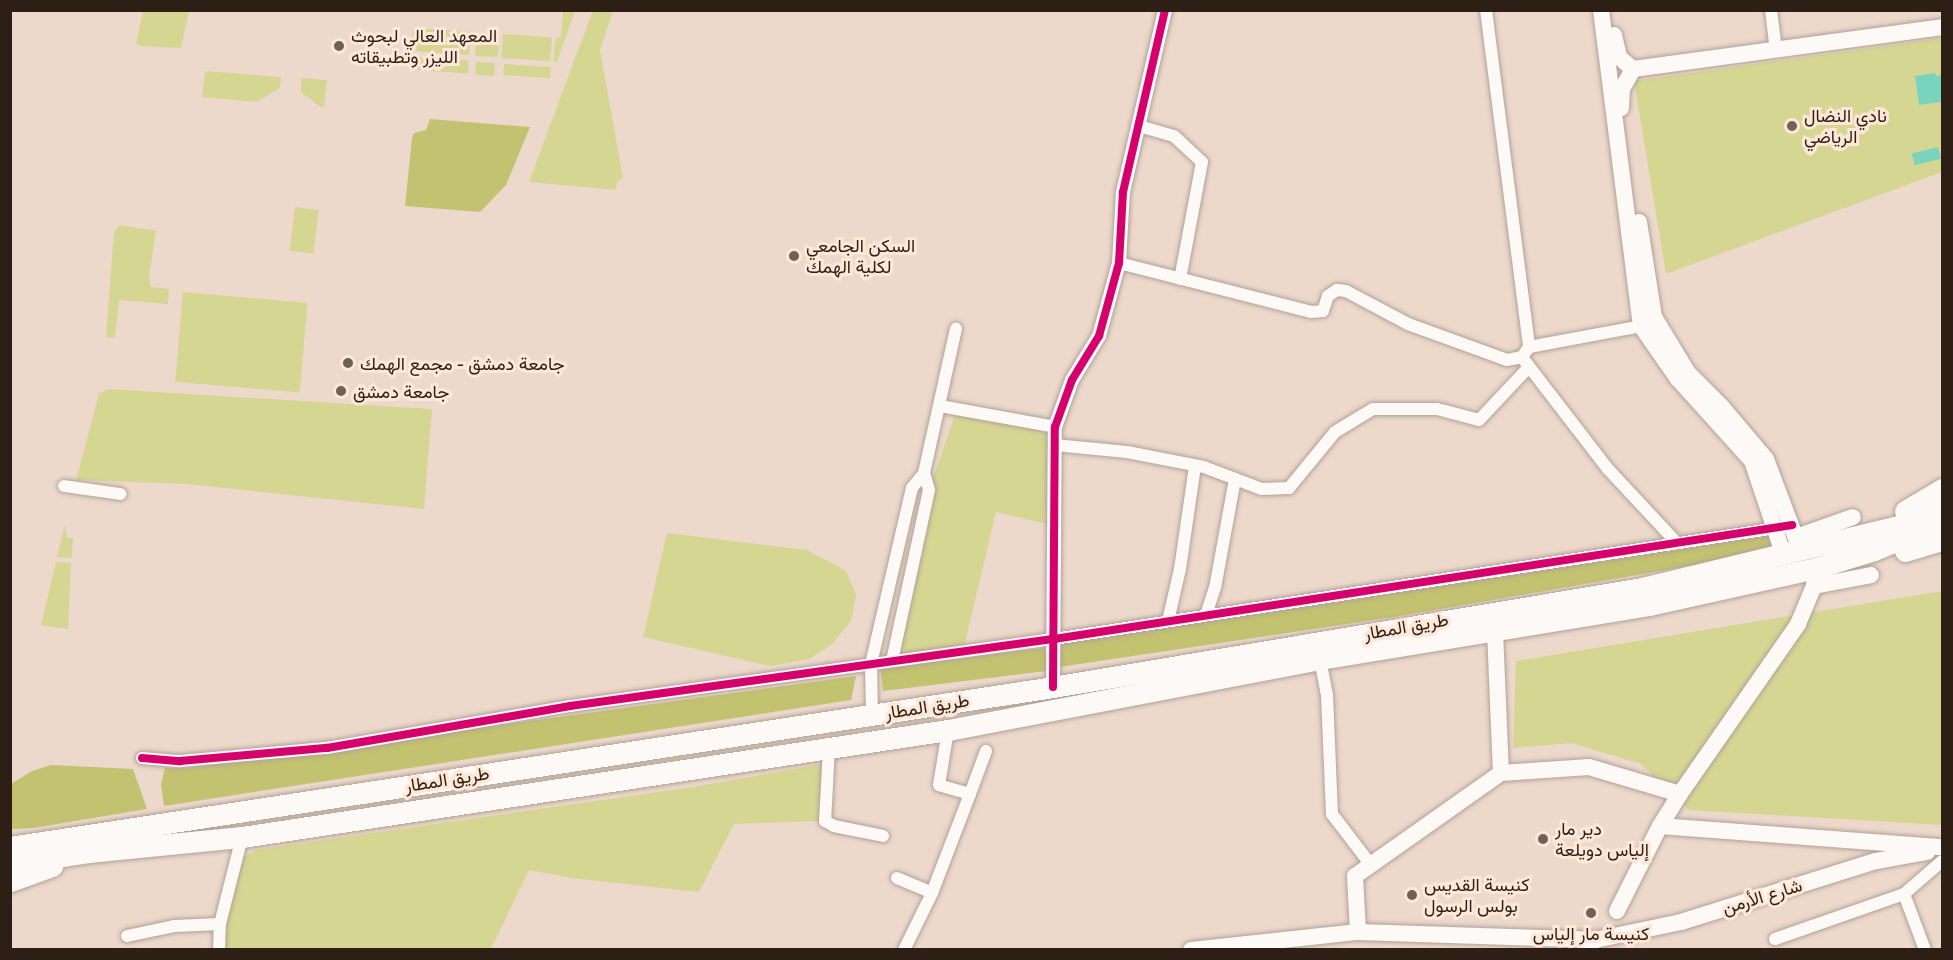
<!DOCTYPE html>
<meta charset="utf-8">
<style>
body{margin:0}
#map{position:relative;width:1953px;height:960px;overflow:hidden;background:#edd9cb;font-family:"Golos Text",Vazirmatn,sans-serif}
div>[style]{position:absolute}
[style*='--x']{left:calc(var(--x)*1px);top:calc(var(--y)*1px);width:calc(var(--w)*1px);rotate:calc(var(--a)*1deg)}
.green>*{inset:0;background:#d6d693;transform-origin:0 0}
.forest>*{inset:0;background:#c2c270;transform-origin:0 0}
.water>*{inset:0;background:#7ad3bc;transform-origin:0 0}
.roads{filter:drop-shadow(0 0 2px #b1a297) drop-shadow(0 0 2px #b1a297)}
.minor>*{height:12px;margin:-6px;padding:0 6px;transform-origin:6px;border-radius:6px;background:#fcf9f7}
.tertiary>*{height:14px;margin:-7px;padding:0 7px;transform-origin:7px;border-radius:7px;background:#fcf9f7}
.secondary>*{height:16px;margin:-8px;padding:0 8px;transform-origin:8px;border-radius:8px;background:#fcf9f7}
.motorway>*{height:21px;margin:-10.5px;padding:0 10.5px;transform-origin:10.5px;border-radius:10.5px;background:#fcf9f7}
.cycleway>*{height:8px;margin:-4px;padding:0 4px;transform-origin:4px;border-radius:4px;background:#d6006c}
.dots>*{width:16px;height:16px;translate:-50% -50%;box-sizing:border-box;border:3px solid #fee7d7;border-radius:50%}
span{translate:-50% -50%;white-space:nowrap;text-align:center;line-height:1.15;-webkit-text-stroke:6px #fee7d7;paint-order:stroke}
.poi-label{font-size:18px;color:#2d1f16}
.left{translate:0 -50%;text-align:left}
.street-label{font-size:18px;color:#2d1f16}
.frame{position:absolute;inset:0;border:12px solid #2d1f16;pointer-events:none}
</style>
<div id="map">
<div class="green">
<i style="clip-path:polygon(593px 10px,613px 11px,600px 50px,623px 178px,617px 182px,616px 190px,529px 182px)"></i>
<i style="clip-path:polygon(143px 11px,189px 11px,181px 48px,140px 46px,136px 44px)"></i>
<i style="clip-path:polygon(563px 11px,575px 11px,559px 57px,557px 62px,553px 62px,556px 38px,561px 37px)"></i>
<i style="left:413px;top:28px;width:58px;height:23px;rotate:4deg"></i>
<i style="left:503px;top:34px;width:49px;height:24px;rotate:4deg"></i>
<i style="left:476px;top:35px;width:23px;height:21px;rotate:2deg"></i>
<i style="clip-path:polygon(1942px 38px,1942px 172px,1666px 274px,1634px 81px)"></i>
<i style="left:418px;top:57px;width:51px;height:13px;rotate:4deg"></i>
<i style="left:476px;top:62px;width:19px;height:13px;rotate:3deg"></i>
<i style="left:504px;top:64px;width:47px;height:11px;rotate:4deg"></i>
<i style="clip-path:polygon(205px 71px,281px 77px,280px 88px,256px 102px,202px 97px)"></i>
<i style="clip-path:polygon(301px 78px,327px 80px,324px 107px,319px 106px,301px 92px)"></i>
<i style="left:295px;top:207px;width:24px;height:44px;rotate:7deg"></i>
<i style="clip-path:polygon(119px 225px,156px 231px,149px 277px,151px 287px,169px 289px,168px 304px,119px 300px,115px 338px,106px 337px,114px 232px)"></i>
<i style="left:183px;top:292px;width:125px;height:90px;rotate:5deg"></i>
<i style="clip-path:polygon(108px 389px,432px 409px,424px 509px,186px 484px,76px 480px,99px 394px)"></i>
<i style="clip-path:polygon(957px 409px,1055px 427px,1055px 526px,996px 512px,963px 651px,892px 661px,929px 490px)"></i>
<i style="clip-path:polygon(65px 524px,67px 538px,73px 538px,72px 558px,57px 557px)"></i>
<i style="clip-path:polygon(667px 533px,807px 550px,846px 571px,856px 595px,851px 621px,833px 643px,810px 659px,770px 666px,643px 637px)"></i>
<i style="clip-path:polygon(56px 562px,71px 563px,68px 629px,41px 625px)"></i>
<i style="clip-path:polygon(1942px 591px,1942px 825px,1689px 810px,1641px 764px,1571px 743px,1513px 748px,1516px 661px)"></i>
<i style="clip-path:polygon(828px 763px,825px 821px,734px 824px,699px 892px,571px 878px,529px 870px,491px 949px,228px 950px,219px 945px,239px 860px,255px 850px,693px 787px)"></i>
</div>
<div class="forest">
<i style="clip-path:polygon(430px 119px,530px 127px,506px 185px,480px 212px,405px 206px,412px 138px,414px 133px,426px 130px)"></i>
<i style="clip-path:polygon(1773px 529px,1779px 546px,1695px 565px,1400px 616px,1053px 668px,1054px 639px)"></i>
<i style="left:1045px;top:648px;width:23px;height:166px;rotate:83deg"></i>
<i style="clip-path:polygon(856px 676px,851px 700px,164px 806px,161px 784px,165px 768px,188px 768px)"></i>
<i style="clip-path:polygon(51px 765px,133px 769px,147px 809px,33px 828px,11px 829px,11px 784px,32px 771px)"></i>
</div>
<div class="water">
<i style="clip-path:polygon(1935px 73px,1936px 76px,1942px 75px,1942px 102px,1919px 105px,1915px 76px)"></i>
<i style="left:1938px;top:147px;width:12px;height:27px;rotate:76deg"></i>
</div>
<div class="roads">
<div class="minor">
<i style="--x:1486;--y:10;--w:340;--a:82.7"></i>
<i style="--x:1771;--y:10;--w:38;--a:83"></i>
<i style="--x:1139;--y:126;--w:36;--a:16"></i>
<i style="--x:1174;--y:136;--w:38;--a:43"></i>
<i style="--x:1202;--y:162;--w:119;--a:100.6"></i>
<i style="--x:1119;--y:263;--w:198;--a:14.3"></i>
<i style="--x:1311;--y:312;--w:12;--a:-5"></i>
<i style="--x:1323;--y:311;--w:16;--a:-72"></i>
<i style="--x:1328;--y:296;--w:11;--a:-34"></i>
<i style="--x:1337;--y:290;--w:9;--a:6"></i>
<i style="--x:1346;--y:291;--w:70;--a:28"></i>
<i style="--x:1408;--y:324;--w:105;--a:20"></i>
<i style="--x:1507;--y:360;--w:15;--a:-11"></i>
<i style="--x:1522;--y:357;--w:12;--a:-55"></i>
<i style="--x:1529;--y:347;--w:114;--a:-10.6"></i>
<i style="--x:1641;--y:326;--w:8;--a:-30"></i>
<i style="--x:1524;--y:360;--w:138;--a:52.4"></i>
<i style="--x:1608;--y:469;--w:101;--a:47"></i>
<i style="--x:940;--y:406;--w:117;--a:10.3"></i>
<i style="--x:1055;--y:445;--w:72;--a:5.6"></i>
<i style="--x:1127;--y:452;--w:78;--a:11"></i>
<i style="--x:1204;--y:467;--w:62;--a:20.8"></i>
<i style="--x:1262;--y:489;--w:27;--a:-2"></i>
<i style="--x:1289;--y:488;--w:72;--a:-50.6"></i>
<i style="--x:1335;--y:432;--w:44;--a:-31.2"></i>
<i style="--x:1373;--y:409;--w:64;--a:0"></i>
<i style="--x:1437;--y:409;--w:43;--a:14.7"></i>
<i style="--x:1479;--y:420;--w:73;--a:-46.7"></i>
<i style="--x:64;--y:486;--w:57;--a:8.1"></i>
<i style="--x:1206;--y:615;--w:28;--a:-72"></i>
<i style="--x:1215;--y:588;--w:111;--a:-79.6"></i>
<i style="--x:1168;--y:621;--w:53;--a:-77"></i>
<i style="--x:1180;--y:569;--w:104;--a:-81.7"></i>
<i style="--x:1320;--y:659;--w:37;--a:79"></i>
<i style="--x:1327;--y:695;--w:119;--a:87.6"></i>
<i style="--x:1332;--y:814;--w:64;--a:52.6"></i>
<i style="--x:892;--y:661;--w:175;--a:-77.8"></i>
<i style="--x:929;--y:490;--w:18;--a:-106"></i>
<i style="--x:872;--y:715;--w:51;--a:-91.1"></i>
<i style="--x:871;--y:664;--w:181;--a:-76.9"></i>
<i style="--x:912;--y:488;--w:19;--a:-51"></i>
<i style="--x:924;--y:473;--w:148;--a:-77.5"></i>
<i style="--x:829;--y:748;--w:73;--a:93.1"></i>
<i style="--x:825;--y:821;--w:10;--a:29"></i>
<i style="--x:834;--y:826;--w:50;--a:11.5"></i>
<i style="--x:142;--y:758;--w:38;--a:5"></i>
<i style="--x:180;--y:761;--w:148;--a:-5.1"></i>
<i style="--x:327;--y:748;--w:247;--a:-9.8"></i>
<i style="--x:570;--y:706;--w:489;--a:-7.9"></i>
<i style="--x:1054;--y:639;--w:738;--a:-8.73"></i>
<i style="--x:970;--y:794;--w:46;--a:-69.6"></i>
<i style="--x:897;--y:878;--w:38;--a:23"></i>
<i style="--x:1904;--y:894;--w:60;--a:69.4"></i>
<i style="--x:127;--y:936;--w:48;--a:-12"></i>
<i style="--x:174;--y:926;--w:46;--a:-2.5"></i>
<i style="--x:1775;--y:939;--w:137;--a:-19.2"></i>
<i style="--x:1904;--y:894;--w:50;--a:-41"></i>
<i style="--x:219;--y:950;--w:26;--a:-88"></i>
<i style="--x:220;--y:924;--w:90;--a:-75.8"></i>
<i style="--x:904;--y:950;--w:64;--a:-63.8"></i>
<i style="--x:932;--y:893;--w:106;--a:-69"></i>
<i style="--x:970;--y:794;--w:32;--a:-164"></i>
<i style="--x:939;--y:785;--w:56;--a:-80.7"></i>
</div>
<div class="tertiary">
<i style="--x:1053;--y:687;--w:260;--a:-89.6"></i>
<i style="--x:1055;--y:427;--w:50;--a:-70.1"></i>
<i style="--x:1072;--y:380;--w:52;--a:-58.5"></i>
<i style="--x:1099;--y:336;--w:76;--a:-74.7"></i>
<i style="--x:1119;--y:263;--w:71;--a:-86.8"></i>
<i style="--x:1123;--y:192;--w:187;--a:-77"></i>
</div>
<div class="secondary">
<i style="--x:1601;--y:10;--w:319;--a:82.8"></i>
<i style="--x:1641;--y:326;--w:65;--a:55.1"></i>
<i style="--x:1678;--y:379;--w:110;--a:47.9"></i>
<i style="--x:1752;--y:461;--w:97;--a:71.4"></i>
<i style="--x:1614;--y:35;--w:23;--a:77"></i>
<i style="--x:1619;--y:57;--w:18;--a:41"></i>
<i style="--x:1633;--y:69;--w:312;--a:-7.7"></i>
<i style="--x:1621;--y:108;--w:19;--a:-87"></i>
<i style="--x:1622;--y:89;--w:23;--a:-61"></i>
<i style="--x:1639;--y:222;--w:96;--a:81"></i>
<i style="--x:1654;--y:317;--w:66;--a:58.7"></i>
<i style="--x:1688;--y:373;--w:47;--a:45"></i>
<i style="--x:1721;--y:406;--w:70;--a:49.7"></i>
<i style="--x:1766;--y:459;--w:96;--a:69.3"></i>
<i style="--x:1796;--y:537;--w:60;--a:-19.3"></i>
<i style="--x:1814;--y:586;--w:58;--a:-10.9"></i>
<i style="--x:1495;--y:631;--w:142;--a:87.6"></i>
<i style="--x:1680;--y:794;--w:207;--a:-55.2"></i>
<i style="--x:1798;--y:624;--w:41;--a:-67.2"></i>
<i style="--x:1814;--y:586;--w:18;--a:-84"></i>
<i style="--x:1617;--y:911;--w:95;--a:-63.2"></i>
<i style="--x:1358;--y:932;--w:56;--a:-93.1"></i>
<i style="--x:1355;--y:876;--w:179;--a:-35.2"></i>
<i style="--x:1501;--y:773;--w:88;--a:-3.9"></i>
<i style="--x:1589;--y:767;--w:95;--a:16.5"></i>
<i style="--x:1680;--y:794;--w:38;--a:122"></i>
<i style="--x:1660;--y:826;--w:283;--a:4.3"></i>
<i style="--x:1589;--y:946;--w:8;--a:-45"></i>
<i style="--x:1595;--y:940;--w:88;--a:-11.8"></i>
<i style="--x:1681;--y:922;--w:204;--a:-17.4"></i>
<i style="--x:1876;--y:861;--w:52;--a:-10"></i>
<i style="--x:1191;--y:950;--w:168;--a:-6.2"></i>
<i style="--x:1358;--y:932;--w:237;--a:1.9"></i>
</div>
<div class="motorway">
<i style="--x:1905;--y:511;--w:43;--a:-30.7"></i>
<i style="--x:1905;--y:551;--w:39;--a:-17"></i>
<i style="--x:10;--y:847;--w:1055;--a:-8.72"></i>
<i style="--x:1053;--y:687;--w:597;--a:-9.54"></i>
<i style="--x:1642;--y:588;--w:268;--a:-13.6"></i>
<i style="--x:1902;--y:525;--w:44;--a:-24.2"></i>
<i style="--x:10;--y:864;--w:79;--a:-8.7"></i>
<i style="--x:88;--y:852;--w:155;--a:-5.6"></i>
<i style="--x:242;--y:837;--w:714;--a:-8.62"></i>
<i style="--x:948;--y:730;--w:379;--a:-10.8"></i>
<i style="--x:1320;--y:659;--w:333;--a:-9.3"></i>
<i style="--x:1649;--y:605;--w:171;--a:-12.5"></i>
<i style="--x:1816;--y:568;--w:61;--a:-17.2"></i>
<i style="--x:1874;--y:550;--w:74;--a:-22.4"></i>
<i style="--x:10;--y:881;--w:45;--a:-19.7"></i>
</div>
</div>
<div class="cycleway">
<i style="--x:1053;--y:687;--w:260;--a:-89.6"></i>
<i style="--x:1055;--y:427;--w:50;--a:-70.1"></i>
<i style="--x:1072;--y:380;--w:52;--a:-58.5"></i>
<i style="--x:1099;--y:336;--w:76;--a:-74.7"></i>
<i style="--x:1119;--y:263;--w:71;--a:-86.8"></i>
<i style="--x:1123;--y:192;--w:187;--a:-77"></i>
<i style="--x:142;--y:758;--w:38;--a:5"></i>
<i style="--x:180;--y:761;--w:148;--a:-5.1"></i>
<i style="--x:327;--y:748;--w:247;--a:-9.8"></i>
<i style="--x:570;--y:706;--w:489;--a:-7.9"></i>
<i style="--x:1054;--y:639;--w:747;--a:-8.78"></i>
</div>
<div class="dots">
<i style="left:339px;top:46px;background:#706055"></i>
<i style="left:1792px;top:126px;background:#706055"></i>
<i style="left:794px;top:256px;background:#706055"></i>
<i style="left:348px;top:363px;background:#706055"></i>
<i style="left:341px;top:391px;background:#706055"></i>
<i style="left:1543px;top:839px;background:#706055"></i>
<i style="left:1412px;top:895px;background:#706055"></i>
<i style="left:1591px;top:913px;background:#706055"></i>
</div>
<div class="poi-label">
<span class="left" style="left:351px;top:46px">المعهد العالي لبحوث<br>الليزر وتطبيقاته</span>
<span class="left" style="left:1804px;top:126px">نادي النضال<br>الرياضي</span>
<span class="left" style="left:806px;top:256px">السكن الجامعي<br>لكلية الهمك</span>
<span class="left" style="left:360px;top:363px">جامعة دمشق - مجمع الهمك</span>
<span class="left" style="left:353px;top:391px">جامعة دمشق</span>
<span class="left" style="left:1555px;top:839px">دير مار<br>إلياس دويلعة</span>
<span class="left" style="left:1424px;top:895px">كنيسة القديس<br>بولس الرسول</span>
<span style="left:1591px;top:933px">كنيسة مار إلياس</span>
</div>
<div class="street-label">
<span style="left:1406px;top:626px;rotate:-10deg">طريق المطار</span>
<span style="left:927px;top:706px;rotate:-9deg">طريق المطار</span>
<span style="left:447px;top:779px;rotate:-9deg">طريق المطار</span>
<span style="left:1762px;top:896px;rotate:-17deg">شارع الأرمن</span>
</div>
<div class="frame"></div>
</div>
